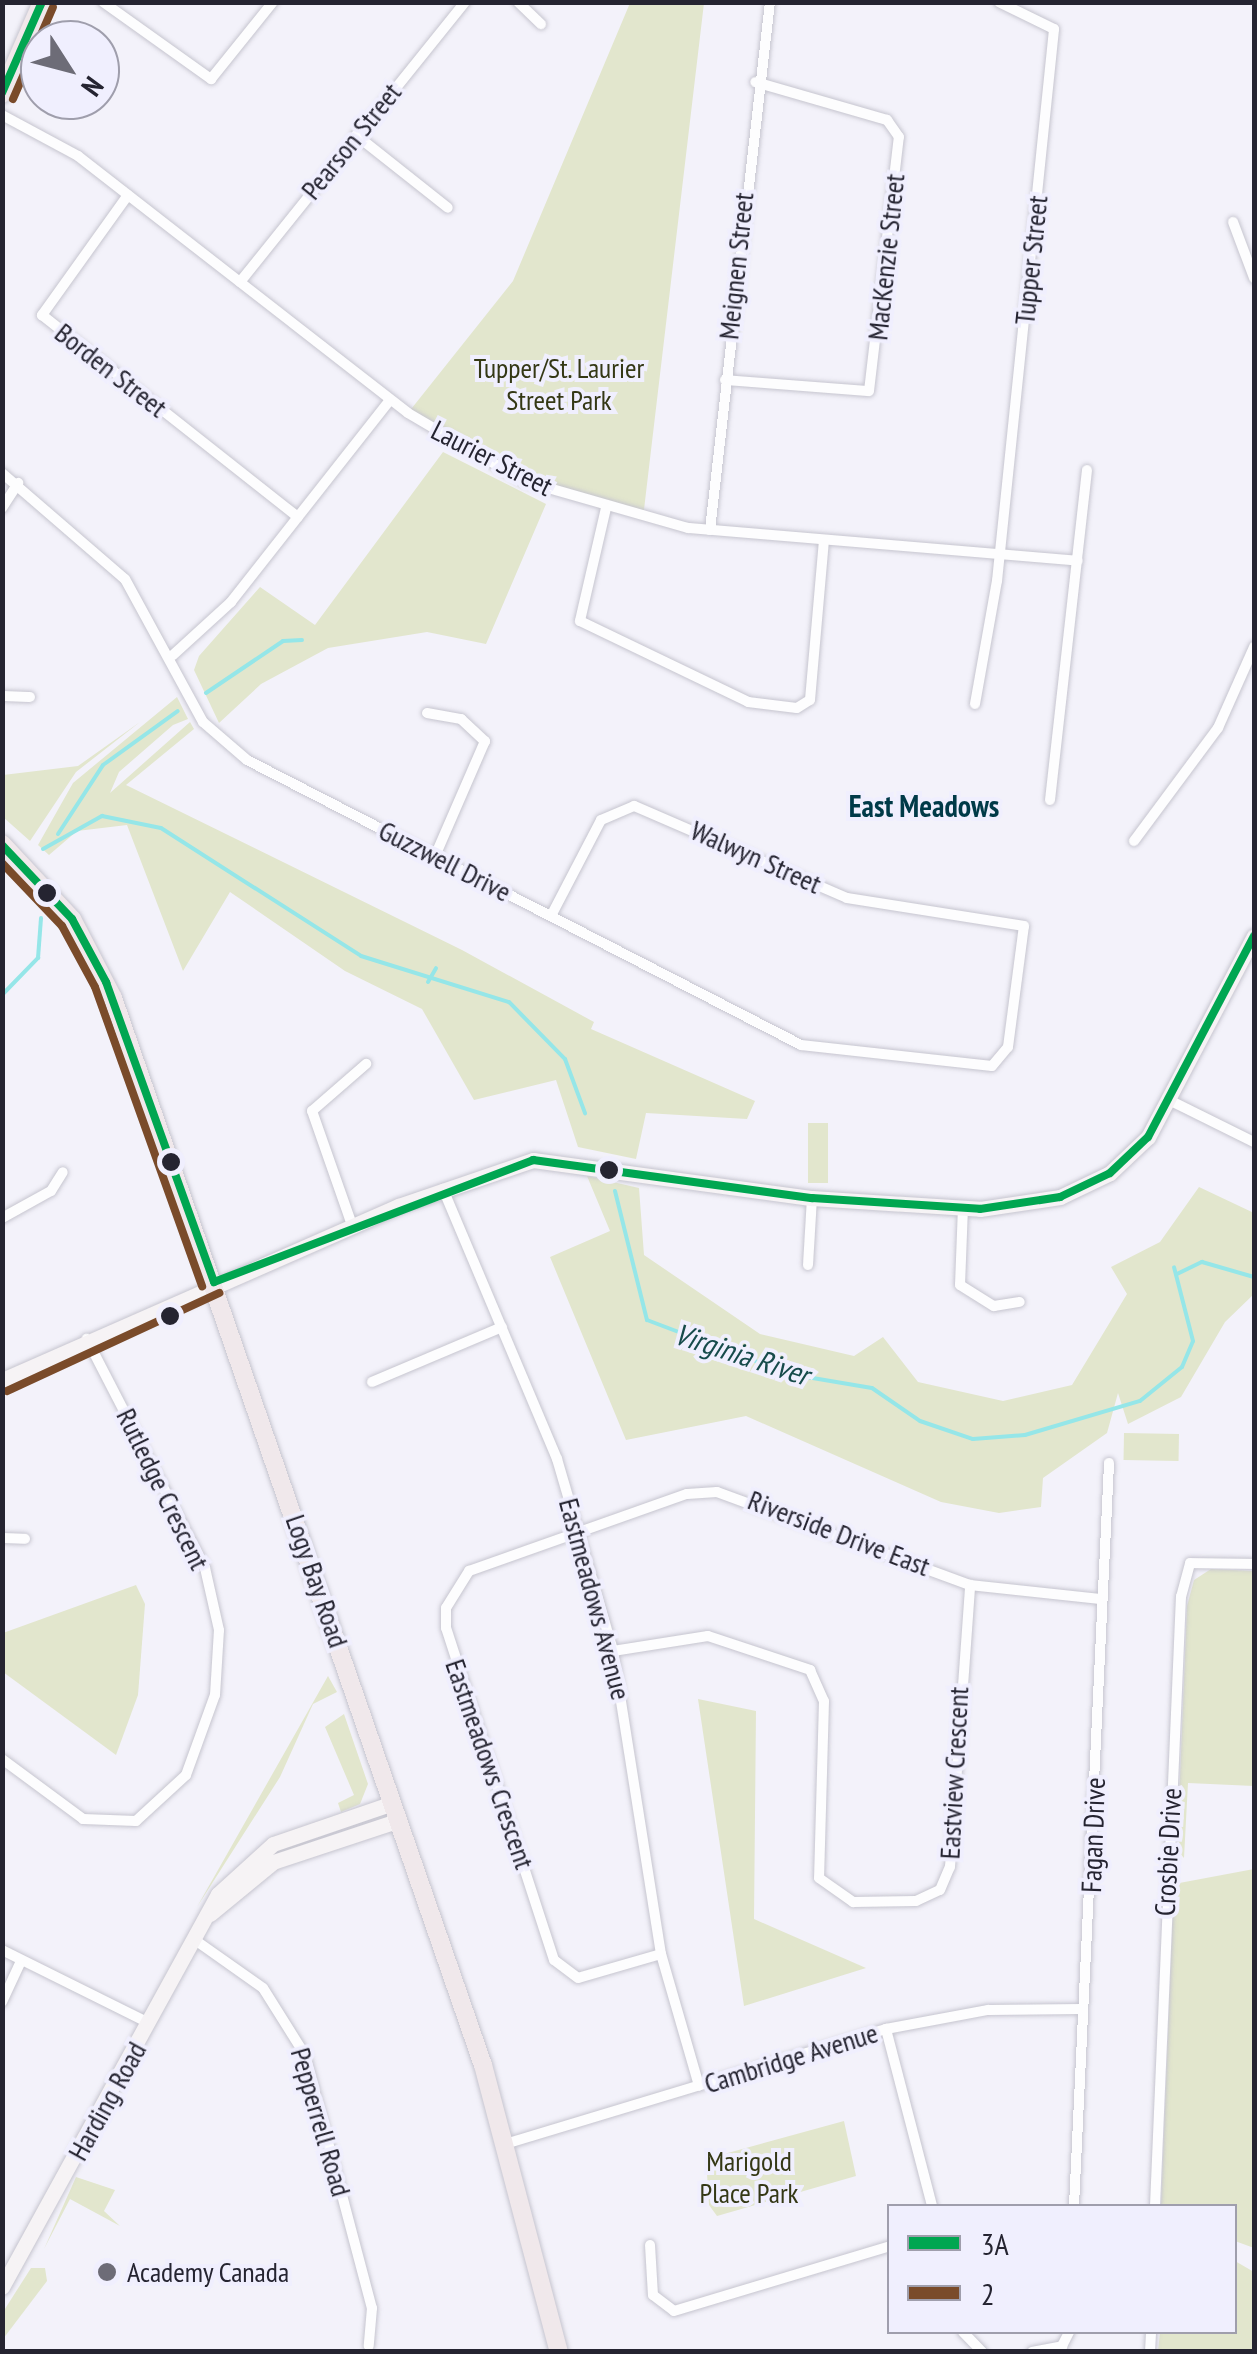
<!DOCTYPE html>
<style>
body{margin:0}
#map{position:relative;width:1257px;height:2354px;overflow:hidden;background:#f3f2fa;font-family:"PT Sans Narrow",sans-serif}
div>[style]{position:absolute}
[style*='--x']{left:calc(var(--x)*1px);top:calc(var(--y)*1px);width:calc(var(--w)*1px);rotate:calc(var(--a)*1deg)}
.green>*{inset:0;background:#e2e6cd;transform-origin:0 0}
.stream>*{height:4px;margin:-2px;padding:0 2px;transform-origin:2px;border-radius:2px;background:#95e6e8}
.roads{filter:drop-shadow(0 0 2px #c6c5cf) drop-shadow(0 0 2px #c6c5cf)}
.street>*{height:10px;margin:-5px;padding:0 5px;transform-origin:5px;border-radius:5px;background:#fdfdfe}
.secondary>*{height:15px;margin:-7.5px;padding:0 7.5px;transform-origin:7.5px;border-radius:7.5px;background:#f6f3f5}
.primary>*{height:18px;margin:-9px;padding:0 9px;transform-origin:9px;border-radius:9px;background:#f0e8eb}
.bus-1>*{height:8px;margin:-4px;padding:0 4px;transform-origin:4px;border-radius:4px;background:#00a651}
.bus-2>*{height:8px;margin:-4px;padding:0 4px;transform-origin:4px;border-radius:4px;background:#7a4b2a}
.dots>*{width:28px;height:28px;translate:-50% -50%;box-sizing:border-box;border:5px solid #f0effe;border-radius:50%}
span{translate:-50% -50%;white-space:nowrap;text-align:center;line-height:1.15;-webkit-text-stroke:8px #f0effe;paint-order:stroke}
.street-label{font-size:28px;color:#252431}
.park-label{font-size:28px;color:#343815}
.poi-label{font-size:28px;color:#252431}
.left{translate:0 -50%;text-align:left}
.neighbourhood-label{font-size:30px;color:#003a48;font-weight:700}
.water-label{font-size:30px;color:#174b4b;font-style:italic}
.frame{position:absolute;inset:0;border:5px solid #252431;pointer-events:none}
.legend{position:absolute;left:887px;top:2204px;width:350px;height:130px;box-sizing:border-box;background:#f0effe;border:2px solid #9f9eac;margin:0;padding:12px 18px;list-style:none;font-size:30px;color:#252431}
.legend li{display:flex;align-items:center;gap:20px;height:50px}
.legend b{width:50px;border:2px solid #9f9eac}
.north{position:absolute;left:20px;top:20px;width:100px;height:100px;box-sizing:border-box;background:#f0effe;border:2px solid #9f9eac;border-radius:50%;rotate:126deg;font-size:28px;font-weight:700;line-height:40px;text-align:center;color:#252431}
.north::after{content:'';display:block;margin:auto;width:35px;height:45px;background:#6d6c77;clip-path:polygon(50% 0,100% 100%,50% 72%,0 100%)}
</style>
<div id="map">
<div class="green">
<i style="clip-path:polygon(630px 3px,704px 3px,643px 518px,552px 491px,408px 413px,513px 281px)"></i>
<i style="clip-path:polygon(443px 452px,546px 504px,486px 644px,427px 632px,328px 648px,261px 684px,219px 723px,194px 670px,199px 656px,260px 587px,315px 625px)"></i>
<i style="clip-path:polygon(177px 697px,188px 719px,173px 725px,119px 772px,110px 793px,190px 722px,194px 729px,126px 785px,462px 950px,594px 1022px,591px 1029px,755px 1101px,747px 1119px,646px 1113px,636px 1159px,578px 1147px,556px 1080px,474px 1100px,422px 1009px,345px 971px,230px 892px,183px 971px,127px 825px,77px 831px,49px 855px,38px 845px,73px 783px)"></i>
<i style="clip-path:polygon(140px 722px,76px 772px,30px 841px,3px 817px,3px 775px,78px 766px)"></i>
<i style="left:808px;top:1123px;width:20px;height:60px"></i>
<i style="clip-path:polygon(587px 1176px,639px 1188px,644px 1255px,760px 1334px,854px 1356px,883px 1337px,918px 1382px,1003px 1401px,1072px 1385px,1127px 1294px,1111px 1267px,1160px 1242px,1199px 1187px,1254px 1213px,1254px 1294px,1225px 1322px,1181px 1397px,1128px 1424px,1118px 1393px,1107px 1433px,1043px 1478px,1041px 1507px,999px 1513px,941px 1502px,746px 1416px,626px 1440px,550px 1257px,610px 1231px)"></i>
<i style="left:1124px;top:1433px;width:55px;height:27px;rotate:1deg"></i>
<i style="clip-path:polygon(1211px 1569px,1254px 1571px,1254px 1786px,1188px 1783px,1184px 1858px,1177px 1850px,1187px 1606px,1194px 1580px)"></i>
<i style="clip-path:polygon(136px 1585px,145px 1604px,138px 1695px,116px 1755px,3px 1672px,3px 1633px)"></i>
<i style="clip-path:polygon(328px 1676px,337px 1692px,313px 1704px,280px 1777px,197px 1907px)"></i>
<i style="clip-path:polygon(698px 1699px,756px 1711px,754px 1919px,866px 1968px,744px 2006px)"></i>
<i style="clip-path:polygon(344px 1714px,368px 1784px,360px 1804px,341px 1812px,338px 1803px,354px 1795px,325px 1727px)"></i>
<i style="clip-path:polygon(1254px 1869px,1254px 2248px,1235px 2241px,1234px 2206px,1161px 2206px,1174px 1884px)"></i>
<i style="clip-path:polygon(844px 2121px,856px 2176px,717px 2216px,709px 2205px,706px 2159px)"></i>
<i style="clip-path:polygon(76px 2177px,115px 2190px,104px 2211px,120px 2226px,70px 2199px,44px 2249px)"></i>
<i style="clip-path:polygon(1235px 2261px,1254px 2272px,1254px 2351px,1158px 2351px,1160px 2332px,1234px 2332px)"></i>
<i style="clip-path:polygon(31px 2268px,45px 2268px,47px 2281px,3px 2339px,3px 2312px)"></i>
</div>
<div class="stream">
<i style="--x:206;--y:693;--w:93;--a:-34"></i>
<i style="--x:283;--y:641;--w:19;--a:-3"></i>
<i style="--x:58;--y:834;--w:82;--a:-56.9"></i>
<i style="--x:103;--y:765;--w:92;--a:-35.8"></i>
<i style="--x:43;--y:849;--w:68;--a:-29.2"></i>
<i style="--x:102;--y:816;--w:60;--a:11.5"></i>
<i style="--x:161;--y:828;--w:237;--a:32.6"></i>
<i style="--x:361;--y:956;--w:155;--a:17.3"></i>
<i style="--x:509;--y:1002;--w:80;--a:45.5"></i>
<i style="--x:565;--y:1059;--w:58;--a:69.7"></i>
<i style="--x:428;--y:982;--w:16;--a:-60"></i>
<i style="--x:2;--y:995;--w:52;--a:-45.8"></i>
<i style="--x:38;--y:958;--w:40;--a:-85.7"></i>
<i style="--x:615;--y:1191;--w:133;--a:76.1"></i>
<i style="--x:647;--y:1320;--w:152;--a:20.8"></i>
<i style="--x:789;--y:1374;--w:84;--a:9.6"></i>
<i style="--x:872;--y:1388;--w:58;--a:34.5"></i>
<i style="--x:920;--y:1421;--w:56;--a:18.8"></i>
<i style="--x:973;--y:1439;--w:52;--a:-4.4"></i>
<i style="--x:1025;--y:1435;--w:120;--a:-16.5"></i>
<i style="--x:1140;--y:1401;--w:54;--a:-39"></i>
<i style="--x:1182;--y:1367;--w:28;--a:-67"></i>
<i style="--x:1193;--y:1341;--w:76;--a:-104.4"></i>
<i style="--x:1177;--y:1274;--w:28;--a:-26"></i>
<i style="--x:1202;--y:1262;--w:54;--a:16.1"></i>
</div>
<div class="roads">
<div class="street">
<i style="--x:103;--y:2;--w:133;--a:35.5"></i>
<i style="--x:211;--y:79;--w:99;--a:-51.2"></i>
<i style="--x:518;--y:2;--w:32;--a:44"></i>
<i style="--x:2;--y:115;--w:86;--a:28.3"></i>
<i style="--x:78;--y:156;--w:418;--a:37.9"></i>
<i style="--x:408;--y:413;--w:134;--a:30.4"></i>
<i style="--x:524;--y:481;--w:171;--a:16"></i>
<i style="--x:688;--y:528;--w:391;--a:4.8"></i>
<i style="--x:356;--y:135;--w:117;--a:38.4"></i>
<i style="--x:128;--y:195;--w:148;--a:125.6"></i>
<i style="--x:42;--y:315;--w:326;--a:38.3"></i>
<i style="--x:1233;--y:222;--w:60;--a:69.4"></i>
<i style="--x:240;--y:282;--w:359;--a:-51.2"></i>
<i style="--x:725;--y:380;--w:144;--a:4.4"></i>
<i style="--x:869;--y:391;--w:256;--a:-83.3"></i>
<i style="--x:899;--y:137;--w:21;--a:-125"></i>
<i style="--x:887;--y:120;--w:137;--a:-163.9"></i>
<i style="--x:2;--y:473;--w:162;--a:40.8"></i>
<i style="--x:125;--y:579;--w:163;--a:61.4"></i>
<i style="--x:203;--y:722;--w:58;--a:40.8"></i>
<i style="--x:247;--y:760;--w:623;--a:27.22"></i>
<i style="--x:801;--y:1045;--w:192;--a:6.3"></i>
<i style="--x:992;--y:1066;--w:25;--a:-50"></i>
<i style="--x:1008;--y:1047;--w:122;--a:-82.5"></i>
<i style="--x:1024;--y:926;--w:179;--a:-171"></i>
<i style="--x:847;--y:898;--w:232;--a:-156.6"></i>
<i style="--x:634;--y:806;--w:36;--a:157"></i>
<i style="--x:601;--y:820;--w:108;--a:117.5"></i>
<i style="--x:2;--y:508;--w:30;--a:-57"></i>
<i style="--x:606;--y:508;--w:116;--a:103"></i>
<i style="--x:580;--y:621;--w:187;--a:25.7"></i>
<i style="--x:748;--y:702;--w:49;--a:7"></i>
<i style="--x:797;--y:708;--w:15;--a:-32"></i>
<i style="--x:810;--y:700;--w:160;--a:-85"></i>
<i style="--x:710;--y:530;--w:531;--a:-83.52"></i>
<i style="--x:173;--y:655;--w:79;--a:-42.4"></i>
<i style="--x:231;--y:602;--w:257;--a:-51.8"></i>
<i style="--x:2;--y:696;--w:28;--a:2"></i>
<i style="--x:975;--y:704;--w:125;--a:-79.9"></i>
<i style="--x:997;--y:581;--w:555;--a:-84.1"></i>
<i style="--x:1054;--y:29;--w:61;--a:-153.9"></i>
<i style="--x:427;--y:713;--w:35;--a:10"></i>
<i style="--x:461;--y:719;--w:33;--a:43"></i>
<i style="--x:485;--y:741;--w:125;--a:113.5"></i>
<i style="--x:1050;--y:800;--w:332;--a:-83.6"></i>
<i style="--x:1134;--y:841;--w:141;--a:-53.4"></i>
<i style="--x:1218;--y:728;--w:89;--a:-66"></i>
<i style="--x:1171;--y:1101;--w:93;--a:26.3"></i>
<i style="--x:443;--y:1189;--w:293;--a:67.1"></i>
<i style="--x:557;--y:1459;--w:200;--a:73.7"></i>
<i style="--x:613;--y:1651;--w:307;--a:81"></i>
<i style="--x:661;--y:1954;--w:137;--a:73.9"></i>
<i style="--x:963;--y:1207;--w:78;--a:92.2"></i>
<i style="--x:960;--y:1285;--w:40;--a:32"></i>
<i style="--x:994;--y:1306;--w:26;--a:-9"></i>
<i style="--x:2;--y:1218;--w:56;--a:-28.9"></i>
<i style="--x:51;--y:1191;--w:22;--a:-58"></i>
<i style="--x:352;--y:1225;--w:121;--a:-109.3"></i>
<i style="--x:312;--y:1111;--w:72;--a:-41"></i>
<i style="--x:808;--y:1265;--w:67;--a:-86.6"></i>
<i style="--x:372;--y:1382;--w:141;--a:-22.9"></i>
<i style="--x:2;--y:1538;--w:23;--a:2"></i>
<i style="--x:613;--y:1651;--w:96;--a:-9"></i>
<i style="--x:708;--y:1636;--w:108;--a:18.4"></i>
<i style="--x:810;--y:1670;--w:34;--a:66"></i>
<i style="--x:824;--y:1701;--w:177;--a:91.6"></i>
<i style="--x:819;--y:1878;--w:42;--a:35.2"></i>
<i style="--x:853;--y:1902;--w:63;--a:-0.9"></i>
<i style="--x:916;--y:1901;--w:26;--a:-25"></i>
<i style="--x:940;--y:1890;--w:25;--a:-67"></i>
<i style="--x:950;--y:1867;--w:283;--a:-85.9"></i>
<i style="--x:2;--y:1759;--w:101;--a:36.5"></i>
<i style="--x:83;--y:1819;--w:53;--a:2.2"></i>
<i style="--x:136;--y:1821;--w:68;--a:-42.6"></i>
<i style="--x:186;--y:1775;--w:85;--a:-70.1"></i>
<i style="--x:215;--y:1695;--w:65;--a:-86.5"></i>
<i style="--x:219;--y:1630;--w:64;--a:-102.7"></i>
<i style="--x:205;--y:1568;--w:258;--a:-117.3"></i>
<i style="--x:195;--y:1940;--w:83;--a:35.2"></i>
<i style="--x:263;--y:1988;--w:79;--a:57.9"></i>
<i style="--x:305;--y:2055;--w:262;--a:75.2"></i>
<i style="--x:372;--y:2308;--w:38;--a:95"></i>
<i style="--x:2;--y:1950;--w:164;--a:26.4"></i>
<i style="--x:661;--y:1954;--w:86;--a:163.9"></i>
<i style="--x:578;--y:1978;--w:30;--a:-143"></i>
<i style="--x:554;--y:1960;--w:349;--a:-108"></i>
<i style="--x:446;--y:1628;--w:20;--a:-90"></i>
<i style="--x:446;--y:1608;--w:44;--a:-58.1"></i>
<i style="--x:469;--y:1571;--w:231;--a:-19.5"></i>
<i style="--x:687;--y:1494;--w:30;--a:-4"></i>
<i style="--x:717;--y:1492;--w:270;--a:20.2"></i>
<i style="--x:970;--y:1585;--w:133;--a:6.1"></i>
<i style="--x:2;--y:2002;--w:45;--a:-65.1"></i>
<i style="--x:886;--y:2029;--w:183;--a:75.4"></i>
<i style="--x:505;--y:2144;--w:398;--a:-16.8"></i>
<i style="--x:886;--y:2029;--w:104;--a:-10.6"></i>
<i style="--x:988;--y:2010;--w:94;--a:-0.6"></i>
<i style="--x:1074;--y:2206;--w:744;--a:-87.3"></i>
<i style="--x:1155;--y:2206;--w:610;--a:-87.56"></i>
<i style="--x:1181;--y:1597;--w:35;--a:-75"></i>
<i style="--x:1190;--y:1563;--w:64;--a:0.9"></i>
<i style="--x:650;--y:2245;--w:50;--a:86.6"></i>
<i style="--x:653;--y:2295;--w:26;--a:37"></i>
<i style="--x:674;--y:2311;--w:226;--a:-16.7"></i>
<i style="--x:963;--y:2332;--w:28;--a:46"></i>
<i style="--x:1032;--y:2352;--w:31;--a:-11"></i>
<i style="--x:1062;--y:2346;--w:16;--a:-63"></i>
<i style="--x:1150;--y:2352;--w:20;--a:-87"></i>
</div>
<div class="secondary">
<i style="--x:2;--y:1380;--w:433;--a:-23.7"></i>
<i style="--x:398;--y:1206;--w:143;--a:-18.8"></i>
<i style="--x:533;--y:1160;--w:282;--a:7.8"></i>
<i style="--x:812;--y:1198;--w:168;--a:3.7"></i>
<i style="--x:980;--y:1209;--w:81;--a:-8.5"></i>
<i style="--x:1060;--y:1197;--w:55;--a:-25.6"></i>
<i style="--x:1110;--y:1173;--w:52;--a:-43.5"></i>
<i style="--x:1148;--y:1137;--w:227;--a:-62.2"></i>
<i style="--x:210;--y:1914;--w:82;--a:-39.5"></i>
<i style="--x:273;--y:1862;--w:133;--a:-18.4"></i>
<i style="--x:2;--y:2287;--w:448;--a:-61.2"></i>
<i style="--x:218;--y:1894;--w:74;--a:-42.3"></i>
<i style="--x:273;--y:1844;--w:127;--a:-18.9"></i>
</div>
<div class="primary">
<i style="--x:2;--y:94;--w:100;--a:-66.5"></i>
<i style="--x:2;--y:844;--w:103;--a:47"></i>
<i style="--x:72;--y:919;--w:89;--a:62.6"></i>
<i style="--x:113;--y:998;--w:1129;--a:70.88"></i>
<i style="--x:483;--y:2065;--w:297;--a:75.2"></i>
</div>
</div>
<div class="bus-1">
<i style="--x:2;--y:93;--w:99;--a:-66.3"></i>
<i style="--x:2;--y:845;--w:102;--a:46.6"></i>
<i style="--x:72;--y:919;--w:72;--a:61.6"></i>
<i style="--x:106;--y:982;--w:319;--a:70.2"></i>
<i style="--x:214;--y:1282;--w:342;--a:-20.9"></i>
<i style="--x:533;--y:1160;--w:282;--a:7.8"></i>
<i style="--x:812;--y:1198;--w:168;--a:3.7"></i>
<i style="--x:980;--y:1209;--w:81;--a:-8.5"></i>
<i style="--x:1060;--y:1197;--w:55;--a:-25.6"></i>
<i style="--x:1110;--y:1173;--w:52;--a:-43.5"></i>
<i style="--x:1148;--y:1137;--w:227;--a:-62.2"></i>
</div>
<div class="bus-2">
<i style="--x:13;--y:99;--w:100;--a:-66.5"></i>
<i style="--x:2;--y:863;--w:87;--a:46.4"></i>
<i style="--x:62;--y:926;--w:69;--a:61.6"></i>
<i style="--x:95;--y:987;--w:318;--a:70.3"></i>
<i style="--x:7;--y:1391;--w:234;--a:-24.8"></i>
</div>
<div class="dots">
<i style="left:47px;top:893px;background:#252431"></i>
<i style="left:171px;top:1162px;background:#252431"></i>
<i style="left:609px;top:1170px;background:#252431"></i>
<i style="left:170px;top:1316px;background:#252431"></i>
<i style="left:107px;top:2272px;background:#6d6c77"></i>
</div>
<div class="street-label">
<span style="left:351px;top:141px;rotate:-51deg">Pearson Street</span>
<span style="left:886px;top:257px;rotate:-84deg">MacKenzie Street</span>
<span style="left:1031px;top:260px;rotate:-84deg">Tupper Street</span>
<span style="left:736px;top:266px;rotate:-84deg">Meignen Street</span>
<span style="left:111px;top:370px;rotate:38deg">Borden Street</span>
<span style="left:492px;top:458px;rotate:27deg">Laurier Street</span>
<span style="left:756px;top:857px;rotate:24deg">Walwyn Street</span>
<span style="left:445px;top:861px;rotate:27deg">Guzzwell Drive</span>
<span style="left:163px;top:1489px;rotate:64deg">Rutledge Crescent</span>
<span style="left:839px;top:1533px;rotate:21deg">Riverside Drive East</span>
<span style="left:317px;top:1581px;rotate:71deg">Logy Bay Road</span>
<span style="left:595px;top:1599px;rotate:75deg">Eastmeadows Avenue</span>
<span style="left:490px;top:1764px;rotate:71deg">Eastmeadows Crescent</span>
<span style="left:954px;top:1773px;rotate:-87deg">Eastview Crescent</span>
<span style="left:1093px;top:1835px;rotate:-88deg">Fagan Drive</span>
<span style="left:1168px;top:1852px;rotate:-87deg">Crosbie Drive</span>
<span style="left:791px;top:2058px;rotate:-17deg">Cambridge Avenue</span>
<span style="left:107px;top:2101px;rotate:-61deg">Harding Road</span>
<span style="left:321px;top:2122px;rotate:74deg">Pepperrell Road</span>
</div>
<div class="park-label">
<span style="left:559px;top:384px">Tupper/St. Laurier<br>Street Park</span>
<span style="left:749px;top:2177px">Marigold<br>Place Park</span>
</div>
<div class="poi-label">
<span class="left" style="left:127px;top:2272px">Academy Canada</span>
</div>
<div class="neighbourhood-label">
<span style="left:924px;top:806px">East Meadows</span>
</div>
<div class="water-label">
<span style="left:742px;top:1354px;rotate:18deg">Virginia River</span>
</div>
<div class="frame"></div>
<ul class="legend">
<li><b style="height:12px;background:#00a651"></b>3A</li>
<li><b style="height:12px;background:#7a4b2a"></b>2</li>
</ul>
<div class="north">N</div>
</div>
